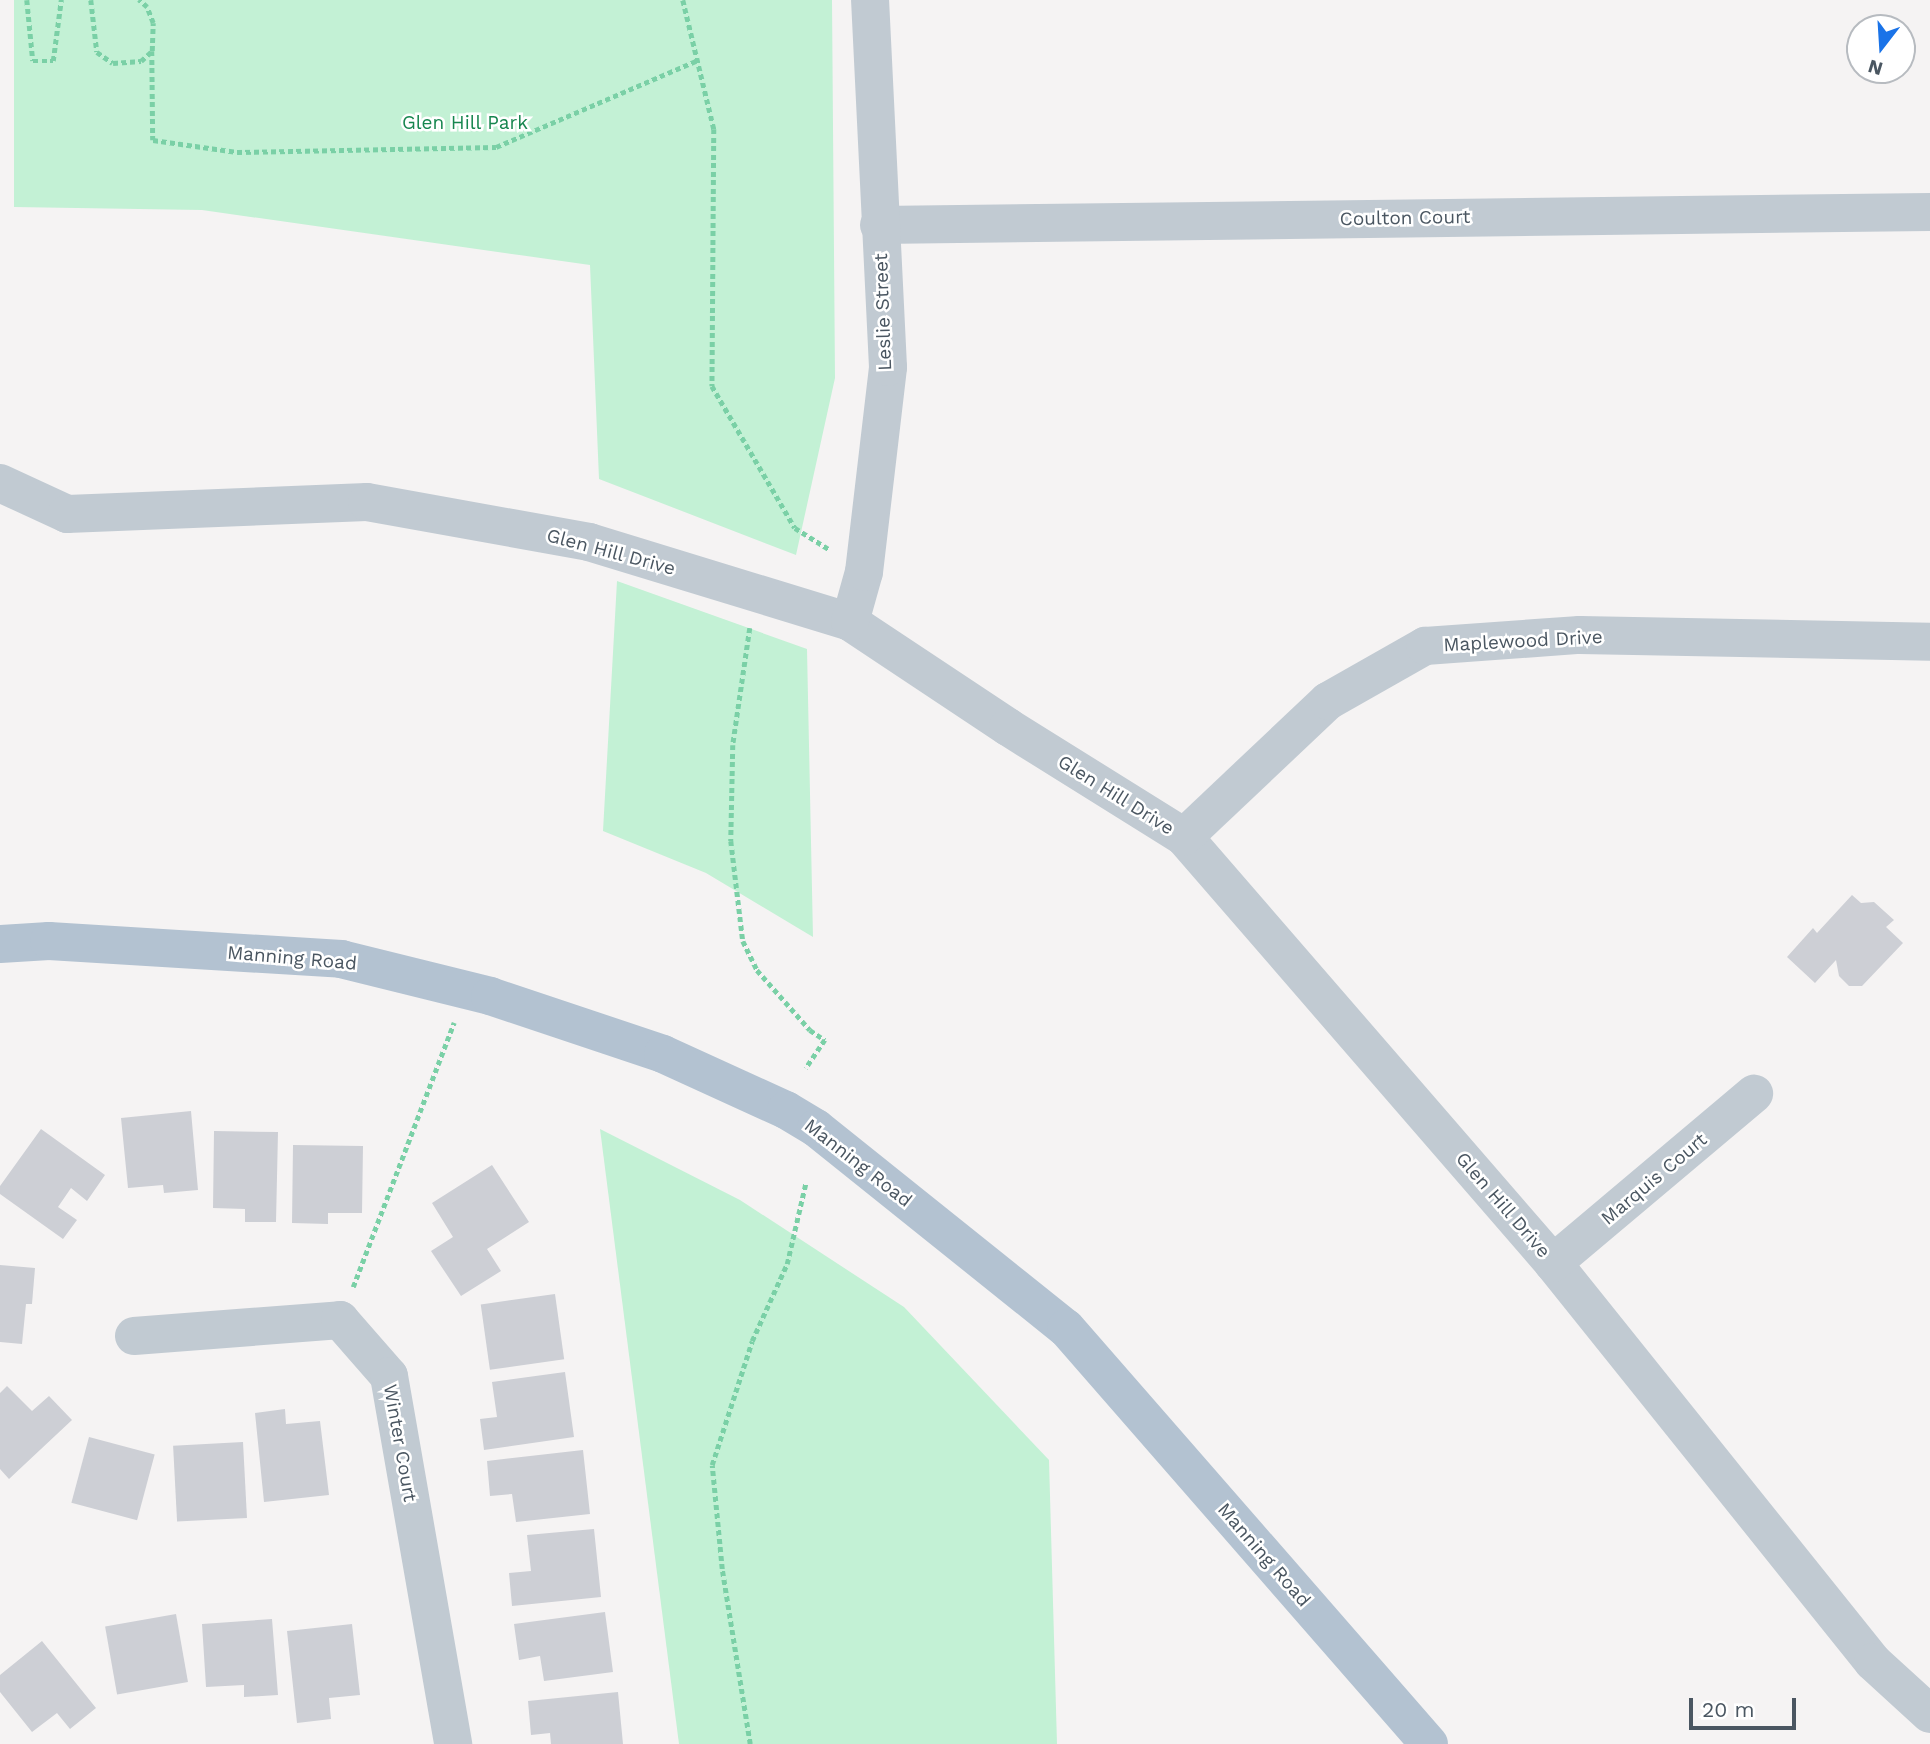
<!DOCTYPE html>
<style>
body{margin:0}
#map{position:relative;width:1930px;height:1744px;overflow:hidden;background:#f5f3f3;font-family:"Work Sans",sans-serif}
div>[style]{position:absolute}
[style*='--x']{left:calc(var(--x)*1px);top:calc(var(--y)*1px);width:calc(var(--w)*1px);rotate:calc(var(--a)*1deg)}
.green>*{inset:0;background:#c3f1d5}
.building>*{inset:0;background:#cdcfd5;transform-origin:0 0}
.path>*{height:4.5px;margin-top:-2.25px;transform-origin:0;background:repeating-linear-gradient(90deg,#7ad0a6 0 5px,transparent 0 8.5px)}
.minor>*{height:38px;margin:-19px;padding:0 19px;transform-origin:19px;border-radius:19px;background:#c1cad2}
.major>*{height:38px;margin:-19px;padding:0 19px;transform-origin:19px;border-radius:19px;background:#b3c2d1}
span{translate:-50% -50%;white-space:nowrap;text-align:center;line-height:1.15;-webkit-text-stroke:5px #fff;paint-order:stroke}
.park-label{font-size:19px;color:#17864f}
.street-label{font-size:19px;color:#4a5661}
.north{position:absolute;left:1846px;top:14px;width:70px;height:70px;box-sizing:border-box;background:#fff;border:2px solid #b7bbc0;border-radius:50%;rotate:197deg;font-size:19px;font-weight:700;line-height:28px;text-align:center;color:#4a5661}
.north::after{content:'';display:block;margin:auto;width:24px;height:32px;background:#1a73e8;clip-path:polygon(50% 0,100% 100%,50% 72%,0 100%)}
.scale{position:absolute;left:1689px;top:1698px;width:107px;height:32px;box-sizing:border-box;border:4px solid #4a5661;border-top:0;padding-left:9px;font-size:21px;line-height:24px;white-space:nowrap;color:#4a5661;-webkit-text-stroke:5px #fff;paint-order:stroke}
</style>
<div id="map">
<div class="green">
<i style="clip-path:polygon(14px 0,832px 0,835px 378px,796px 555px,599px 479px,590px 265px,202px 210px,14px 207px)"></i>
<i style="clip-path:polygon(617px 581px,807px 649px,813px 937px,706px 873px,603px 831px)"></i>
<i style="clip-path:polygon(600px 1129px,740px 1200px,904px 1307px,1049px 1460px,1057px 1744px,679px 1744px)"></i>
</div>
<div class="building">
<i style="clip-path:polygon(1852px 895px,1861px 903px,1874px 902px,1894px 920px,1886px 927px,1903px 943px,1862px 986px,1849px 986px,1839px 976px,1836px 960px,1815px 983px,1787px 957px,1813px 928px,1817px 933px)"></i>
<i style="clip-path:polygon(191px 1111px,198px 1190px,164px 1193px,163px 1185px,128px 1188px,121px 1118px)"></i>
<i style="clip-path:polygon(41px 1129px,105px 1175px,87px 1201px,71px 1188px,58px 1207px,77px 1220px,63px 1239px,0 1194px,0 1186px)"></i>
<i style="clip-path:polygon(214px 1131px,278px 1132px,276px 1222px,245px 1222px,245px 1209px,213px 1208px)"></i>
<i style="clip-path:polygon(293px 1145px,363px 1146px,362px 1213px,328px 1213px,328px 1224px,292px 1223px)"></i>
<i style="clip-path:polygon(492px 1165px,529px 1222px,487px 1249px,501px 1271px,461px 1296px,431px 1251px,453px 1237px,432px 1203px)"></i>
<i style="clip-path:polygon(0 1265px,35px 1268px,32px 1304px,26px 1304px,22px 1344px,0 1342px)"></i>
<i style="left:555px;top:1294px;width:66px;height:75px;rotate:82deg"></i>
<i style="clip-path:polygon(565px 1372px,574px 1437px,484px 1450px,480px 1419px,497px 1417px,492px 1382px)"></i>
<i style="clip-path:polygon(7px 1386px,32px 1411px,49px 1396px,72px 1420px,9px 1479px,0 1469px,0 1393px)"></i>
<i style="clip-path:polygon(285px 1409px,286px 1424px,320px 1421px,329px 1495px,264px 1502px,255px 1413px)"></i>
<i style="left:89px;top:1437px;width:68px;height:68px;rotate:15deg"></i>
<i style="left:243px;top:1442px;width:76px;height:70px;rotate:87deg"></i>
<i style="clip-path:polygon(583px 1450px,590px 1514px,516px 1522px,512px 1494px,490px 1496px,487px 1461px)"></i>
<i style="clip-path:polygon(594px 1529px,601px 1597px,512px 1606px,509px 1573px,531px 1571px,527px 1535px)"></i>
<i style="clip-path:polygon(605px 1612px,613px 1672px,544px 1681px,540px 1656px,519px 1660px,514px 1624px)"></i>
<i style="left:176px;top:1614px;width:69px;height:72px;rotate:80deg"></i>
<i style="clip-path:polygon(272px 1619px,278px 1695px,244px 1697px,244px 1685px,206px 1687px,202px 1624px)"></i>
<i style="clip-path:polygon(352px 1624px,360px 1695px,329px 1698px,331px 1719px,297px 1723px,287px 1631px)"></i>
<i style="clip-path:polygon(42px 1641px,96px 1708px,70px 1729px,57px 1713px,32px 1732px,0 1692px,0 1675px)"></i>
<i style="clip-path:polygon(618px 1692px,623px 1744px,551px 1744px,550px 1733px,531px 1735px,528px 1701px)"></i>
</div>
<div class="path">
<i style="--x:27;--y:0;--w:61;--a:84.4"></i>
<i style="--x:33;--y:61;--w:20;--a:0"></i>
<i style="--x:53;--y:61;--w:62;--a:-82.5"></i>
<i style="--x:91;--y:0;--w:52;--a:83.4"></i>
<i style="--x:97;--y:52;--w:19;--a:35"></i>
<i style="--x:113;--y:63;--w:28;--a:-4"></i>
<i style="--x:141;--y:61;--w:15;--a:-42"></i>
<i style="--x:152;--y:51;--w:28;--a:-88"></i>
<i style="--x:153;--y:23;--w:17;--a:-111"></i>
<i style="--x:147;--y:7;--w:11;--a:-139"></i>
<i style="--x:683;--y:0;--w:133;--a:76.5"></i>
<i style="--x:714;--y:129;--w:257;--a:90.4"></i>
<i style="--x:712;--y:386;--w:164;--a:59.7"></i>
<i style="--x:795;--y:528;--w:40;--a:32"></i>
<i style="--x:152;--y:51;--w:89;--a:89.4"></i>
<i style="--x:153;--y:140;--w:85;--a:8.1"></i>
<i style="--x:237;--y:152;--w:259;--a:-1.1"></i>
<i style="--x:496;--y:147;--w:220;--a:-23.3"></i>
<i style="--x:750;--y:628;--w:118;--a:98.3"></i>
<i style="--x:733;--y:745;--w:96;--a:91.2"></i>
<i style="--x:731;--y:841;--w:101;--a:83.2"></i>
<i style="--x:743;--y:941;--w:32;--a:64"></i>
<i style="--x:757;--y:970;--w:80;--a:48.5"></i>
<i style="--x:810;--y:1030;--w:18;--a:34"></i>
<i style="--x:825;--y:1040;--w:34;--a:124"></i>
<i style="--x:353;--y:1287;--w:283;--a:-69.1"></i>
<i style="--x:750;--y:1744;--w:177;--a:-99.1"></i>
<i style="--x:722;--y:1569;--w:104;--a:-95.5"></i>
<i style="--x:712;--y:1465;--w:130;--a:-72.1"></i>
<i style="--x:752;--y:1341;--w:85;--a:-65.6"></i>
<i style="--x:787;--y:1264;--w:84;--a:-77"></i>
</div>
<div class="minor">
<i style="--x:879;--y:225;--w:1051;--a:-0.71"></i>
<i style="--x:0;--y:483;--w:74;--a:24.8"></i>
<i style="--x:67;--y:514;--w:300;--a:-2.3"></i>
<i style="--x:367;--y:502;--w:226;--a:10.2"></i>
<i style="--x:589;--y:542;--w:273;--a:17"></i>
<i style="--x:850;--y:622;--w:190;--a:33.6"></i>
<i style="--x:1008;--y:727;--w:208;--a:32"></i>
<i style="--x:1184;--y:837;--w:564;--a:49.1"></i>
<i style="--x:1553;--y:1263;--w:511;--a:51.27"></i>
<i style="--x:1873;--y:1662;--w:77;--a:42.4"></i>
<i style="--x:850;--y:622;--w:52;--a:-74.4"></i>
<i style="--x:864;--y:572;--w:206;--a:-83.3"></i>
<i style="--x:888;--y:367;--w:367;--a:-92.8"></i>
<i style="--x:1184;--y:837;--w:198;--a:-43.4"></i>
<i style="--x:1328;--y:701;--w:112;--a:-29.6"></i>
<i style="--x:1425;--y:646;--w:155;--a:-4.1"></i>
<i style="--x:1580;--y:635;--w:350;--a:1.1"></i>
<i style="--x:1553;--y:1263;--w:263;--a:-40.1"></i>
<i style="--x:134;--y:1336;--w:207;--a:-4.4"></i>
<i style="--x:340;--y:1320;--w:74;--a:48.8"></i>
<i style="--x:389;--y:1376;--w:374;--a:80.1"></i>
</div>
<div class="major">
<i style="--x:0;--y:944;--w:49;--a:-3.5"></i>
<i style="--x:49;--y:941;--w:293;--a:3.5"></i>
<i style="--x:341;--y:959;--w:154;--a:13.9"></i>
<i style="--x:490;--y:996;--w:182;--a:18.5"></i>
<i style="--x:663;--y:1054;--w:135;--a:24.5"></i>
<i style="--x:786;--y:1110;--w:35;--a:31"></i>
<i style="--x:816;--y:1128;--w:320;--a:38.7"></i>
<i style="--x:1066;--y:1328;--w:552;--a:48.89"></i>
</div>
<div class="park-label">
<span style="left:465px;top:123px">Glen Hill Park</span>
</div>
<div class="street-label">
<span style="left:1405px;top:218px;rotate:-1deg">Coulton Court</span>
<span style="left:883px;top:312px;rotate:-92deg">Leslie Street</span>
<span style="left:611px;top:552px;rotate:15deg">Glen Hill Drive</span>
<span style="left:1523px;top:641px;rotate:-3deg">Maplewood Drive</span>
<span style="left:1116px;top:795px;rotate:32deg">Glen Hill Drive</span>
<span style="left:292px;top:958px;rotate:5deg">Manning Road</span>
<span style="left:858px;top:1163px;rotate:38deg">Manning Road</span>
<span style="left:1654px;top:1179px;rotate:-40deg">Marquis Court</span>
<span style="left:1503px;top:1205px;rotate:49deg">Glen Hill Drive</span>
<span style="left:400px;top:1443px;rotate:80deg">Winter Court</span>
<span style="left:1264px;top:1555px;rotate:49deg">Manning Road</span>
</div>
<div class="north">N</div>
<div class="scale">20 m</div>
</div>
